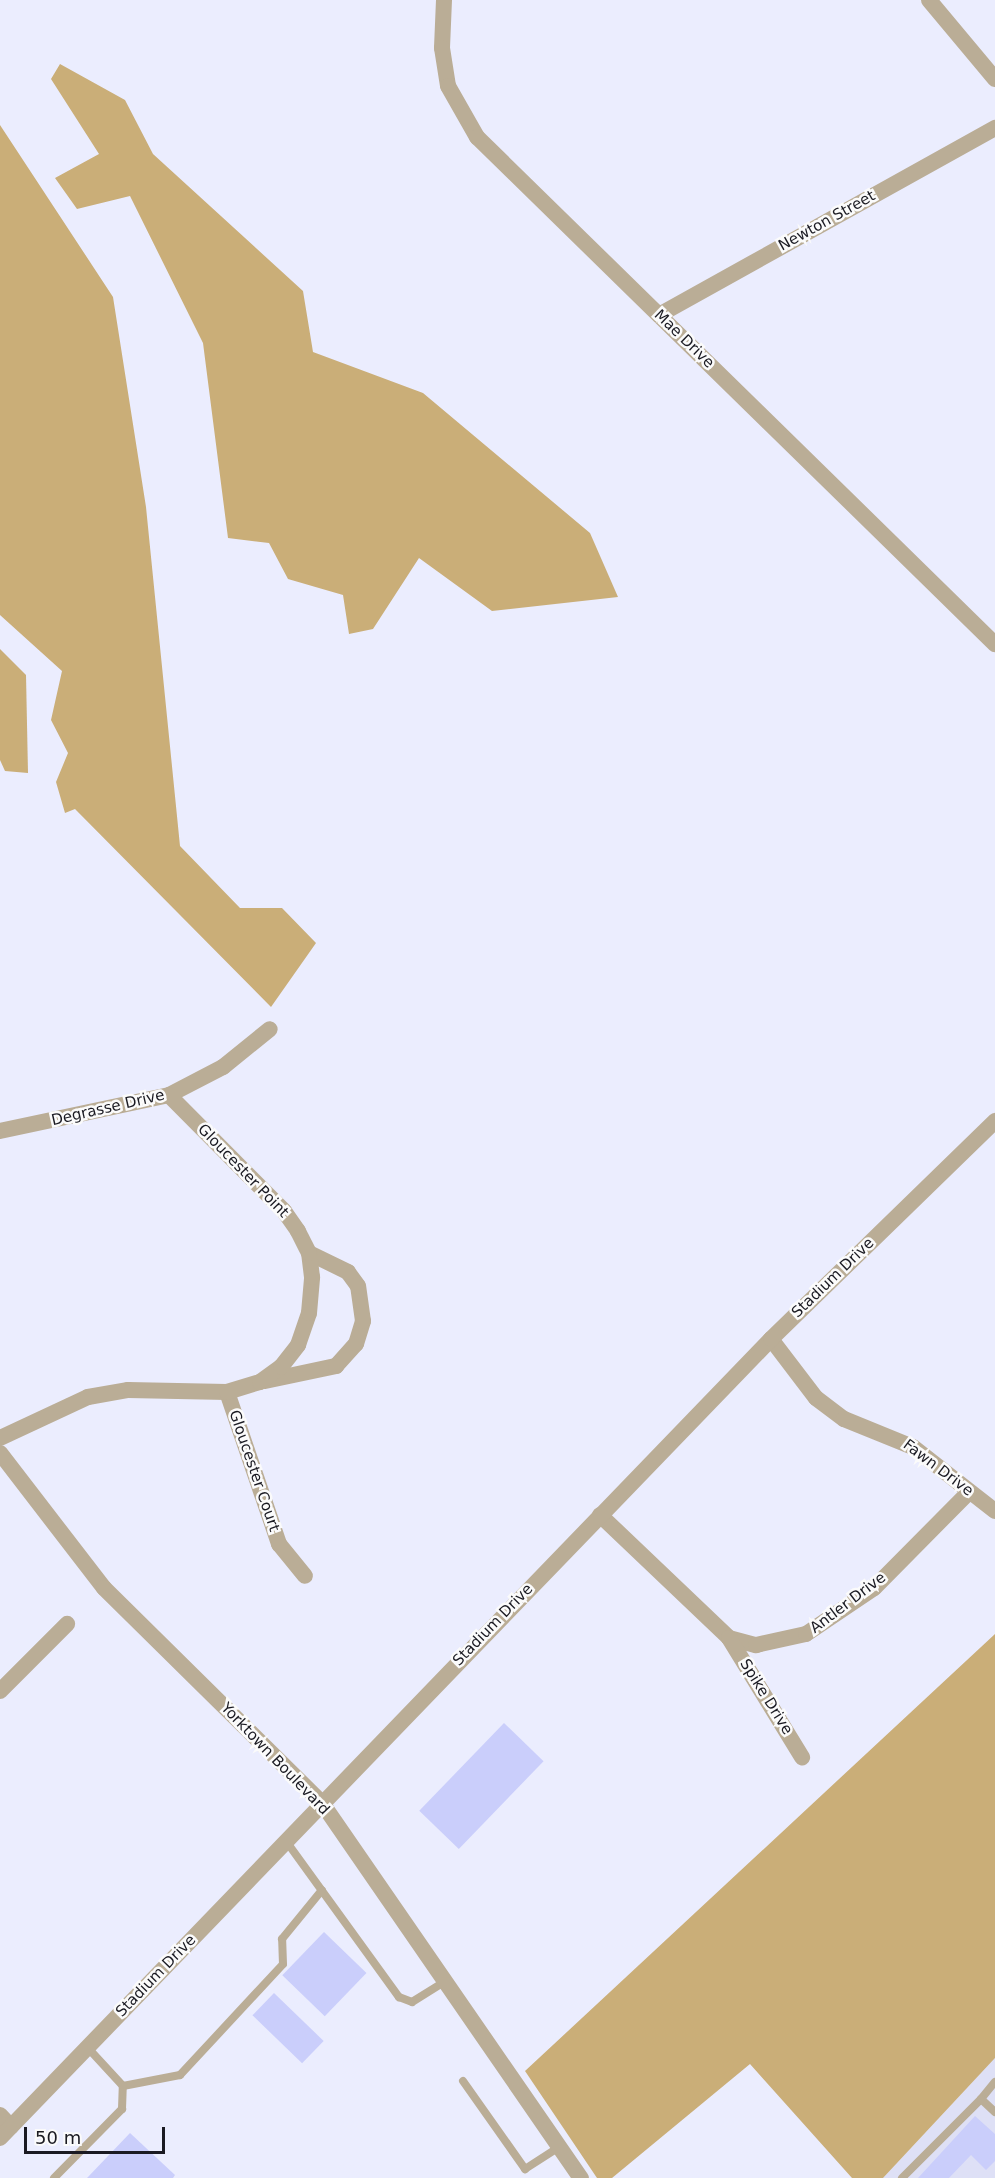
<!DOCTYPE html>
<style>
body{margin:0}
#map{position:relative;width:995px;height:2178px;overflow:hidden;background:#ebedfe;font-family:"DejaVu Sans",sans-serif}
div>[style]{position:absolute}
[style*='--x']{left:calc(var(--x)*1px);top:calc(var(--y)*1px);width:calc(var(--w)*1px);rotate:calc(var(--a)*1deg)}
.built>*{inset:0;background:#dee0f6}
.forest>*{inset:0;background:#caae78}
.building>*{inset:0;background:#cacefb;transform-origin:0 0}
.service>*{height:8px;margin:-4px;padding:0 4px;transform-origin:4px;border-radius:4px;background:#baad96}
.minor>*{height:16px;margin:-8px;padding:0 8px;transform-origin:8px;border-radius:8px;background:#baad96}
span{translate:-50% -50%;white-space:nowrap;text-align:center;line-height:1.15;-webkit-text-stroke:5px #fbfbfb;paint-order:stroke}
.street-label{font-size:15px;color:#1a1a22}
.scale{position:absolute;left:24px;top:2127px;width:141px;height:27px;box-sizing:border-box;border:3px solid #1a1a22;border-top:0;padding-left:8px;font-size:18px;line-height:21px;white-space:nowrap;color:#1a1a22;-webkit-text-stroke:4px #fbfbfb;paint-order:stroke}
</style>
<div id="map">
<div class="built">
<i style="clip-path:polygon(995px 2058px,995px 2178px,883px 2178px)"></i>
</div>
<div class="forest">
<i style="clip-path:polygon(60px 64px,125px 100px,153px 154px,303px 291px,313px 352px,423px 393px,590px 533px,618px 597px,492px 611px,419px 558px,373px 629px,349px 634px,343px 595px,288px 579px,269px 543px,228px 538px,203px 343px,130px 196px,77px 209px,55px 178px,99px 154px,51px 79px)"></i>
<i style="clip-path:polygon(0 125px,113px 297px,146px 507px,180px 846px,240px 908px,282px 908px,316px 943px,271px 1007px,75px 809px,65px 813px,56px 782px,68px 753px,51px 720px,62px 671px,0 615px)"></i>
<i style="clip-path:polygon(0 649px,26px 675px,28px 773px,5px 771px,0 760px)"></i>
<i style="clip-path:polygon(995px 1634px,995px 2058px,883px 2178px,852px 2178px,750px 2064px,612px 2178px,597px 2178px,525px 2071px)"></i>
</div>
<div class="building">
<i style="left:504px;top:1723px;width:55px;height:122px;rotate:44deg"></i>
<i style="left:324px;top:1932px;width:59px;height:60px;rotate:44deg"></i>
<i style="left:274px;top:1993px;width:69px;height:31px;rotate:44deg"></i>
<i style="clip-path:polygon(975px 2116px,995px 2134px,995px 2161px,986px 2170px,971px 2155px,949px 2178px,918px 2178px)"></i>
<i style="clip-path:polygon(130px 2133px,175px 2175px,173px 2178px,87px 2178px)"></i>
</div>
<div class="service">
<i style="--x:286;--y:1841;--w:193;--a:54.1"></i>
<i style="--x:399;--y:1997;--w:14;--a:21"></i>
<i style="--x:412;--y:2002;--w:39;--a:-32"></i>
<i style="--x:463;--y:2081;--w:108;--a:54.8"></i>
<i style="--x:525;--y:2169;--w:40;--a:-32.9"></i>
<i style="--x:123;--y:2086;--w:58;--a:-10.9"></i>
<i style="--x:180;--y:2075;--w:151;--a:-47.1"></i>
<i style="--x:283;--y:1964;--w:25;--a:-92"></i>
<i style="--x:282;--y:1939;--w:63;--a:-50.8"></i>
<i style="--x:981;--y:2099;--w:22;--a:-51"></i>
<i style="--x:54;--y:2178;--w:97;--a:-45.4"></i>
<i style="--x:122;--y:2109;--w:23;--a:-88"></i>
<i style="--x:123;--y:2086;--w:53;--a:-132.7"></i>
<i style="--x:902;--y:2178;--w:112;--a:-45"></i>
<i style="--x:981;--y:2099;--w:19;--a:43"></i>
</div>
<div class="minor">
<i style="--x:444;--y:0;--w:48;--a:92.4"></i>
<i style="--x:442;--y:48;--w:38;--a:81"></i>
<i style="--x:448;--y:86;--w:59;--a:60.4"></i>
<i style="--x:477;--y:137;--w:725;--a:44.39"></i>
<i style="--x:929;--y:0;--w:103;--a:50.1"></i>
<i style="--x:659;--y:315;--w:385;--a:-29.1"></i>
<i style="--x:0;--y:1131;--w:173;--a:-12"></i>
<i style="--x:169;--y:1095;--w:61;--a:-27.4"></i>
<i style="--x:223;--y:1067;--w:60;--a:-39"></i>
<i style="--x:771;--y:1339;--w:74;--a:52.7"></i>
<i style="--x:816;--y:1398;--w:35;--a:37"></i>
<i style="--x:844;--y:1419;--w:74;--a:22.1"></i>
<i style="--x:913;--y:1447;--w:104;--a:38"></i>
<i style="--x:265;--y:1381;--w:73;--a:-11.9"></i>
<i style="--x:336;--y:1366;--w:30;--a:-48"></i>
<i style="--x:356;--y:1344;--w:24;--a:-73"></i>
<i style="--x:363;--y:1321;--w:35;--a:-98"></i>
<i style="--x:358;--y:1286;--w:17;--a:-126"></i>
<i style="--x:348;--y:1272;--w:43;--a:-154"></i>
<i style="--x:227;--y:1392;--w:161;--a:71.1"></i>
<i style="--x:279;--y:1544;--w:41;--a:50.9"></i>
<i style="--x:0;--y:1438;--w:97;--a:-25"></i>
<i style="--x:88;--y:1397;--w:41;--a:-9.9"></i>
<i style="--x:128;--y:1390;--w:99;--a:1.2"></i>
<i style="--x:227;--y:1392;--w:34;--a:-17"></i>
<i style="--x:260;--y:1382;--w:26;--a:-36"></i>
<i style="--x:281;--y:1367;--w:28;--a:-52"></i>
<i style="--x:298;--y:1345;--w:34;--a:-71"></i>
<i style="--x:309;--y:1313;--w:36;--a:-85"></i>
<i style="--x:312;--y:1277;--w:24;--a:-97"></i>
<i style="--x:309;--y:1253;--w:25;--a:-117"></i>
<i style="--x:298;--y:1231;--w:24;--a:-125"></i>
<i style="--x:284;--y:1211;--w:163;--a:-134.8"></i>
<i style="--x:0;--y:1453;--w:170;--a:52.4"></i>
<i style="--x:104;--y:1588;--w:306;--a:44.6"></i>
<i style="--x:322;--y:1803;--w:456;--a:55.4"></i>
<i style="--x:600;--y:1515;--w:178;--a:43.6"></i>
<i style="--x:729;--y:1638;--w:28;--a:15"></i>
<i style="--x:756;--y:1645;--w:51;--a:-12.4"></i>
<i style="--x:806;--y:1634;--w:82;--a:-34.1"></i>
<i style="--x:874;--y:1588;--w:135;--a:-45.3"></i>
<i style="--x:729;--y:1638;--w:140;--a:58.5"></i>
<i style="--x:0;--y:1691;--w:95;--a:-45"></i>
<i style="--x:0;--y:2115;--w:16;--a:47"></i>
<i style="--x:0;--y:2138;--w:1110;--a:-46.02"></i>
<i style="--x:771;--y:1339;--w:313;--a:-44.2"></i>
</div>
<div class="street-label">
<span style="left:827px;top:221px;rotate:-29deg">Newton Street</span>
<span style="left:684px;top:339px;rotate:44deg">Mae Drive</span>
<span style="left:108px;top:1108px;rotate:-13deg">Degrasse Drive</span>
<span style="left:243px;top:1171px;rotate:46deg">Gloucester Point</span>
<span style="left:833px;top:1278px;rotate:-44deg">Stadium Drive</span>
<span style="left:938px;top:1468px;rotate:37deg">Fawn Drive</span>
<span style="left:254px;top:1471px;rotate:71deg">Gloucester Court</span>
<span style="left:848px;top:1603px;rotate:-37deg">Antler Drive</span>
<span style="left:493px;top:1625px;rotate:-46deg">Stadium Drive</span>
<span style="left:766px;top:1697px;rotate:58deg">Spike Drive</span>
<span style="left:275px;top:1759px;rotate:46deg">Yorktown Boulevard</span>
<span style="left:156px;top:1976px;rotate:-46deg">Stadium Drive</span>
</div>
<div class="scale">50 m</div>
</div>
